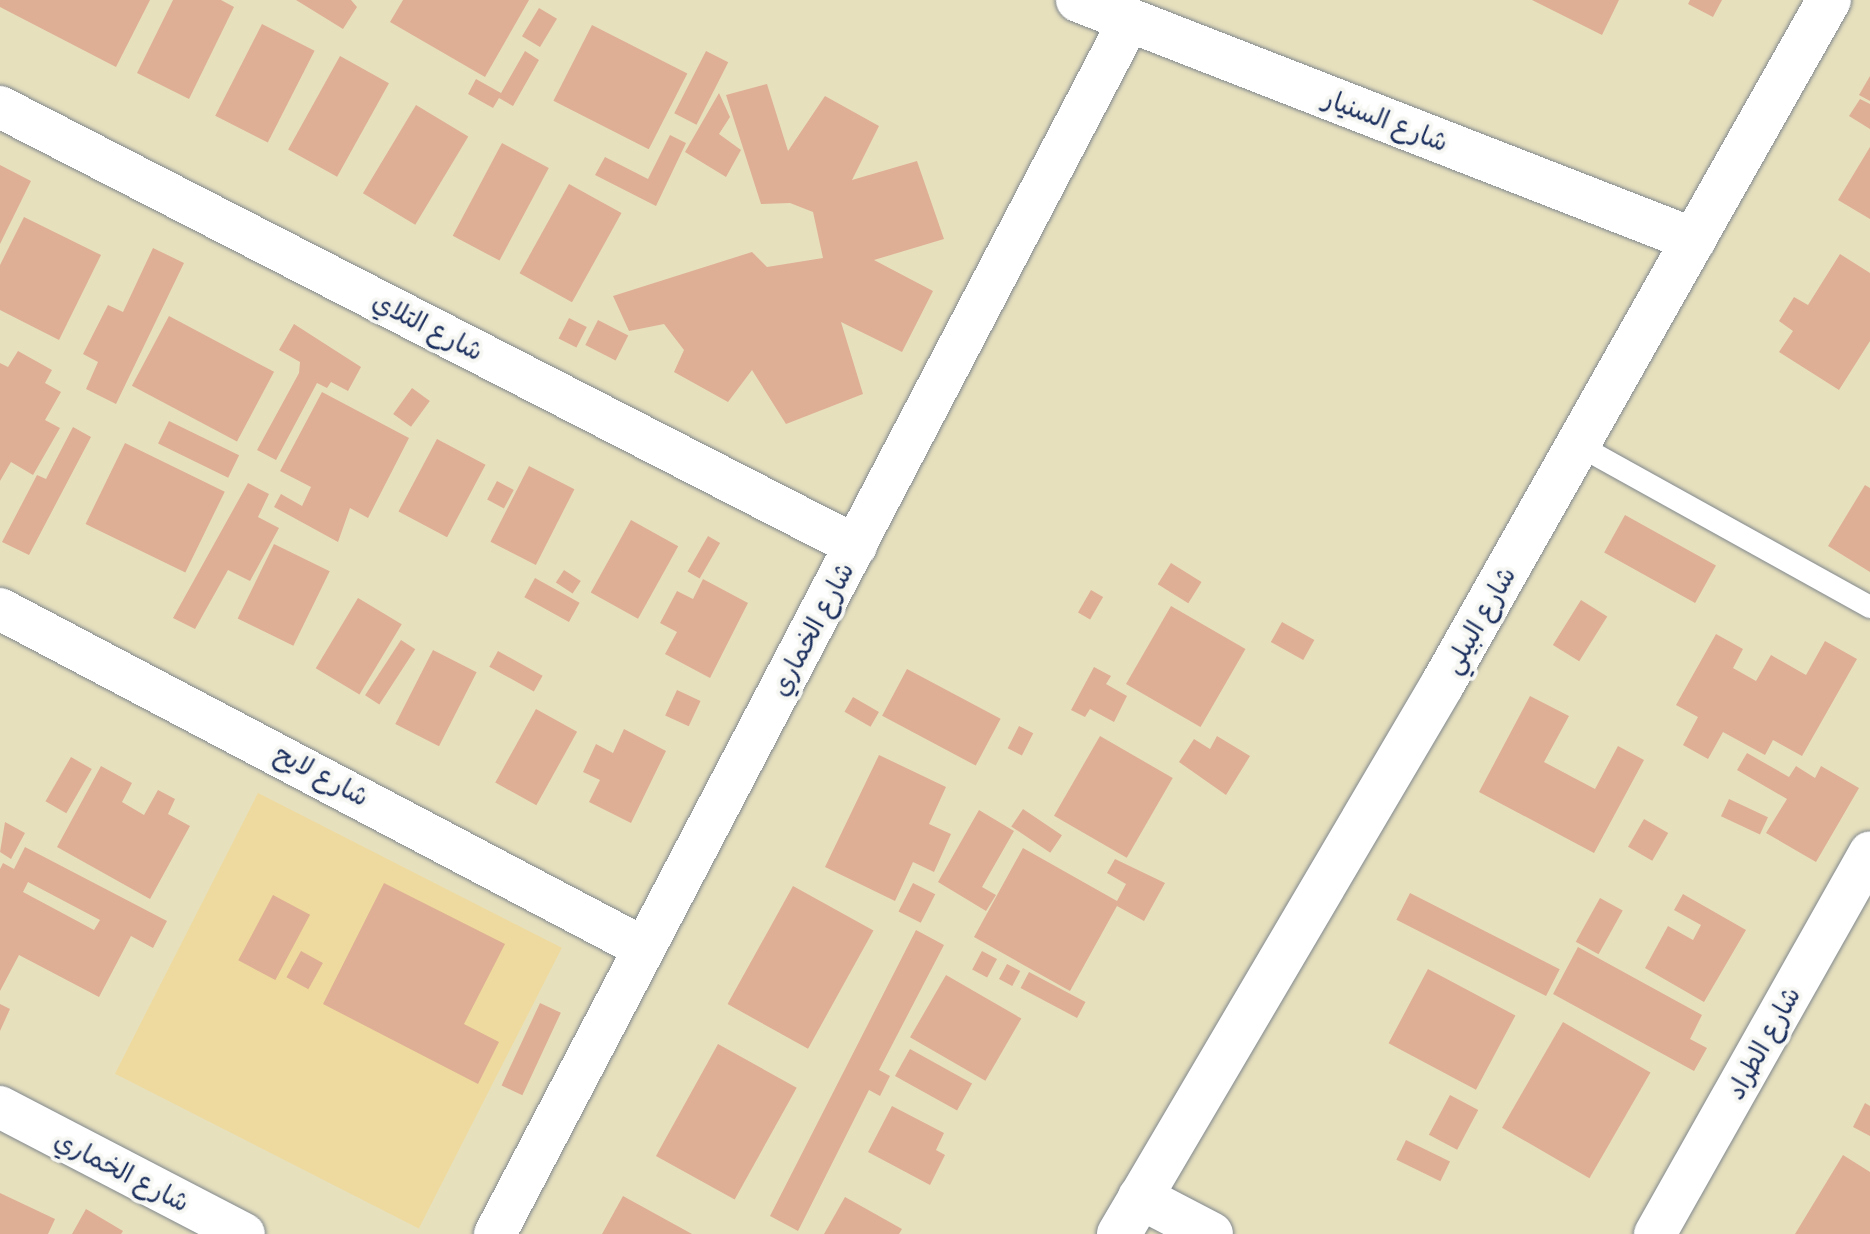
<!DOCTYPE html>
<meta charset="utf-8">
<style>
body{margin:0}
#map{position:relative;width:1870px;height:1234px;overflow:hidden;background:#e7e0bd;font-family:Delius,"Playpen Sans Arabic",sans-serif}
div>[style]{position:absolute}
[style*='--x']{left:calc(var(--x)*1px);top:calc(var(--y)*1px);width:calc(var(--w)*1px);rotate:calc(var(--a)*1deg)}
.sand>*{inset:0;background:#eeda9e;transform-origin:0 0}
.building>*{inset:0;background:#deaf95;transform-origin:0 0}
.roads{filter:drop-shadow(0 0 2px #81888e) drop-shadow(0 0 2px #81888e)}
.service>*{height:22px;margin:-11px;padding:0 11px;transform-origin:11px;border-radius:11px;background:#fff}
.minor>*{height:42px;margin:-21px;padding:0 21px;transform-origin:21px;border-radius:21px;background:#fff}
.tertiary>*{height:44px;margin:-22px;padding:0 22px;transform-origin:22px;border-radius:22px;background:#fff}
span{translate:-50% -50%;white-space:nowrap;text-align:center;line-height:1.15;-webkit-text-stroke:8px #f6f6f2;paint-order:stroke}
.street-label{font-size:26px;color:#1b2f5e}
</style>
<div id="map">
<div class="sand">
<i style="left:258px;top:793px;width:341px;height:315px;rotate:27deg"></i>
</div>
<div class="building">
<i style="clip-path:polygon(0 0,150px 0,116px 67px,0 7px)"></i>
<i style="clip-path:polygon(173px 0,221px 0,234px 7px,189px 99px,137px 73px)"></i>
<i style="clip-path:polygon(296px 0,351px 0,357px 7px,343px 29px)"></i>
<i style="clip-path:polygon(403px 0,529px 0,485px 77px,390px 22px)"></i>
<i style="clip-path:polygon(1532px 0,1619px 0,1602px 35px)"></i>
<i style="clip-path:polygon(1690px 0,1722px 0,1713px 17px,1688px 4px)"></i>
<i style="left:539px;top:8px;width:21px;height:33px;rotate:31deg"></i>
<i style="left:262px;top:24px;width:59px;height:103px;rotate:27deg"></i>
<i style="left:592px;top:25px;width:107px;height:85px;rotate:27deg"></i>
<i style="clip-path:polygon(525px 51px,539px 60px,513px 106px,499px 98px,493px 108px,468px 94px,476px 79px,501px 93px)"></i>
<i style="left:706px;top:51px;width:25px;height:70px;rotate:27deg"></i>
<i style="left:340px;top:56px;width:56px;height:107px;rotate:29deg"></i>
<i style="clip-path:polygon(1870px 76px,1870px 101px,1859px 95px)"></i>
<i style="clip-path:polygon(767px 84px,788px 151px,825px 96px,879px 126px,852px 180px,917px 161px,944px 239px,874px 260px,933px 291px,902px 352px,841px 322px,863px 394px,786px 424px,752px 370px,728px 402px,674px 372px,684px 350px,664px 324px,629px 331px,613px 296px,752px 252px,767px 267px,823px 258px,813px 212px,790px 203px,761px 204px,726px 95px)"></i>
<i style="clip-path:polygon(719px 93px,730px 117px,719px 134px,741px 150px,726px 177px,685px 152px)"></i>
<i style="clip-path:polygon(1860px 99px,1870px 104px,1870px 129px,1849px 116px)"></i>
<i style="left:416px;top:105px;width:61px;height:103px;rotate:31deg"></i>
<i style="clip-path:polygon(670px 135px,686px 143px,656px 206px,595px 175px,605px 157px,648px 179px)"></i>
<i style="left:502px;top:143px;width:53px;height:105px;rotate:28deg"></i>
<i style="clip-path:polygon(1870px 147px,1870px 219px,1838px 200px)"></i>
<i style="clip-path:polygon(0 165px,31px 181px,0 244px)"></i>
<i style="left:569px;top:184px;width:60px;height:102px;rotate:29deg"></i>
<i style="clip-path:polygon(24px 217px,101px 255px,59px 340px,0 310px,0 265px)"></i>
<i style="clip-path:polygon(153px 248px,184px 263px,116px 404px,86px 389px,98px 362px,83px 354px,108px 305px,123px 312px)"></i>
<i style="clip-path:polygon(1840px 254px,1870px 273px,1870px 341px,1839px 390px,1779px 352px,1793px 331px,1779px 321px,1794px 297px,1808px 305px)"></i>
<i style="left:169px;top:316px;width:119px;height:79px;rotate:28deg"></i>
<i style="left:569px;top:318px;width:20px;height:23px;rotate:27deg"></i>
<i style="left:598px;top:320px;width:34px;height:28px;rotate:27deg"></i>
<i style="clip-path:polygon(294px 324px,361px 367px,348px 391px,331px 382px,327px 388px,317px 383px,276px 460px,257px 450px,299px 373px,300px 362px,279px 350px)"></i>
<i style="clip-path:polygon(18px 351px,52px 370px,45px 383px,61px 392px,45px 420px,60px 428px,33px 475px,11px 462px,0 481px,0 363px,8px 367px)"></i>
<i style="left:412px;top:388px;width:22px;height:32px;rotate:36deg"></i>
<i style="clip-path:polygon(322px 392px,409px 438px,368px 518px,350px 508px,338px 542px,274px 507px,281px 494px,302px 506px,311px 487px,280px 471px)"></i>
<i style="left:169px;top:421px;width:78px;height:25px;rotate:26deg"></i>
<i style="clip-path:polygon(73px 427px,91px 437px,29px 555px,2px 542px,37px 475px,46px 479px)"></i>
<i style="left:437px;top:439px;width:55px;height:82px;rotate:28deg"></i>
<i style="left:125px;top:443px;width:111px;height:90px;rotate:26deg"></i>
<i style="left:529px;top:466px;width:51px;height:85px;rotate:27deg"></i>
<i style="left:497px;top:481px;width:19px;height:21px;rotate:28deg"></i>
<i style="clip-path:polygon(248px 483px,269px 494px,258px 517px,279px 528px,250px 581px,228px 570px,195px 629px,173px 618px)"></i>
<i style="clip-path:polygon(1865px 485px,1870px 488px,1870px 572px,1828px 546px)"></i>
<i style="left:1625px;top:515px;width:104px;height:43px;rotate:29deg"></i>
<i style="left:631px;top:520px;width:54px;height:83px;rotate:29deg"></i>
<i style="left:708px;top:536px;width:14px;height:41px;rotate:30deg"></i>
<i style="left:274px;top:544px;width:62px;height:83px;rotate:26deg"></i>
<i style="left:1171px;top:563px;width:36px;height:25px;rotate:32deg"></i>
<i style="left:564px;top:570px;width:20px;height:15px;rotate:33deg"></i>
<i style="left:535px;top:578px;width:51px;height:22px;rotate:29deg"></i>
<i style="clip-path:polygon(703px 579px,748px 603px,710px 678px,665px 654px,677px 632px,660px 623px,677px 591px,693px 599px)"></i>
<i style="left:1091px;top:590px;width:14px;height:26px;rotate:30deg"></i>
<i style="left:358px;top:598px;width:51px;height:82px;rotate:31deg"></i>
<i style="left:1581px;top:600px;width:31px;height:53px;rotate:32deg"></i>
<i style="left:1171px;top:606px;width:86px;height:90px;rotate:30deg"></i>
<i style="left:1282px;top:622px;width:37px;height:23px;rotate:29deg"></i>
<i style="clip-path:polygon(1716px 634px,1743px 649px,1733px 668px,1756px 681px,1771px 655px,1806px 675px,1825px 641px,1857px 659px,1802px 756px,1773px 740px,1765px 755px,1723px 732px,1708px 759px,1683px 745px,1698px 717px,1676px 705px)"></i>
<i style="left:401px;top:640px;width:17px;height:66px;rotate:33deg"></i>
<i style="left:433px;top:650px;width:49px;height:83px;rotate:27deg"></i>
<i style="left:498px;top:651px;width:51px;height:18px;rotate:29deg"></i>
<i style="clip-path:polygon(1094px 667px,1111px 676px,1106px 684px,1127px 696px,1114px 722px,1090px 709px,1085px 717px,1071px 710px)"></i>
<i style="left:907px;top:669px;width:106px;height:53px;rotate:28deg"></i>
<i style="left:677px;top:690px;width:26px;height:28px;rotate:25deg"></i>
<i style="clip-path:polygon(1530px 696px,1569px 716px,1544px 762px,1595px 789px,1618px 746px,1644px 760px,1594px 853px,1479px 792px)"></i>
<i style="left:853px;top:697px;width:30px;height:17px;rotate:30deg"></i>
<i style="left:536px;top:709px;width:47px;height:84px;rotate:29deg"></i>
<i style="left:1019px;top:726px;width:16px;height:25px;rotate:27deg"></i>
<i style="clip-path:polygon(624px 729px,666px 751px,631px 823px,589px 802px,600px 780px,583px 772px,596px 744px,613px 753px)"></i>
<i style="left:1100px;top:736px;width:84px;height:92px;rotate:30deg"></i>
<i style="clip-path:polygon(1217px 736px,1250px 756px,1226px 795px,1179px 762px,1194px 739px,1210px 749px)"></i>
<i style="clip-path:polygon(1747px 753px,1789px 777px,1796px 766px,1815px 778px,1821px 766px,1859px 788px,1816px 862px,1766px 833px,1787px 799px,1737px 770px)"></i>
<i style="clip-path:polygon(879px 755px,946px 787px,929px 824px,951px 834px,934px 872px,913px 862px,895px 901px,825px 867px)"></i>
<i style="left:71px;top:757px;width:24px;height:51px;rotate:30deg"></i>
<i style="clip-path:polygon(101px 766px,132px 783px,122px 802px,144px 815px,158px 790px,175px 799px,168px 814px,190px 826px,150px 899px,57px 847px)"></i>
<i style="left:1729px;top:799px;width:43px;height:19px;rotate:25deg"></i>
<i style="left:1023px;top:809px;width:47px;height:21px;rotate:34deg"></i>
<i style="clip-path:polygon(979px 810px,1014px 831px,982px 887px,996px 895px,986px 911px,938px 882px)"></i>
<i style="left:1644px;top:819px;width:28px;height:32px;rotate:30deg"></i>
<i style="clip-path:polygon(5px 822px,25px 833px,11px 859px,0 852px)"></i>
<i style="clip-path:polygon(evenodd,25px 847px,167px 921px,153px 948px,131px 936px,99px 997px,19px 955px,0 991px,0 869px,3px 863px,14px 869px,25px 847px,28px 882px,100px 920px,94px 930px,23px 892px,28px 882px)"></i>
<i style="clip-path:polygon(1023px 848px,1117px 901px,1126px 884px,1107px 873px,1115px 859px,1165px 883px,1144px 921px,1117px 906px,1070px 991px,974px 937px)"></i>
<i style="clip-path:polygon(384px 883px,505px 944px,464px 1024px,499px 1042px,478px 1084px,323px 1004px)"></i>
<i style="left:913px;top:883px;width:25px;height:32px;rotate:27deg"></i>
<i style="left:793px;top:886px;width:92px;height:135px;rotate:29deg"></i>
<i style="left:1410px;top:893px;width:168px;height:30px;rotate:27deg"></i>
<i style="clip-path:polygon(1683px 894px,1746px 930px,1704px 1002px,1645px 968px,1668px 926px,1693px 940px,1701px 925px,1674px 910px)"></i>
<i style="left:273px;top:895px;width:42px;height:74px;rotate:28deg"></i>
<i style="left:1600px;top:898px;width:26px;height:50px;rotate:29deg"></i>
<i style="clip-path:polygon(916px 930px,944px 945px,879px 1070px,890px 1076px,880px 1096px,869px 1090px,798px 1231px,770px 1216px)"></i>
<i style="clip-path:polygon(1578px 947px,1702px 1015px,1690px 1039px,1707px 1048px,1694px 1071px,1553px 994px)"></i>
<i style="left:301px;top:951px;width:25px;height:30px;rotate:29deg"></i>
<i style="left:982px;top:951px;width:17px;height:21px;rotate:28deg"></i>
<i style="left:1007px;top:964px;width:15px;height:17px;rotate:28deg"></i>
<i style="left:1428px;top:969px;width:99px;height:84px;rotate:28deg"></i>
<i style="left:1029px;top:972px;width:64px;height:18px;rotate:28deg"></i>
<i style="left:946px;top:975px;width:87px;height:72px;rotate:30deg"></i>
<i style="left:540px;top:1003px;width:23px;height:91px;rotate:25deg"></i>
<i style="clip-path:polygon(0 1004px,10px 1009px,0 1031px)"></i>
<i style="left:1563px;top:1022px;width:101px;height:122px;rotate:30deg"></i>
<i style="left:718px;top:1044px;width:90px;height:128px;rotate:29deg"></i>
<i style="left:910px;top:1049px;width:71px;height:31px;rotate:29deg"></i>
<i style="left:1450px;top:1095px;width:32px;height:45px;rotate:28deg"></i>
<i style="clip-path:polygon(1865px 1103px,1870px 1106px,1870px 1136px,1853px 1127px)"></i>
<i style="clip-path:polygon(892px 1106px,944px 1133px,936px 1150px,945px 1155px,930px 1185px,868px 1152px)"></i>
<i style="left:1406px;top:1140px;width:49px;height:22px;rotate:26deg"></i>
<i style="clip-path:polygon(1843px 1155px,1870px 1172px,1870px 1234px,1795px 1234px)"></i>
<i style="clip-path:polygon(0 1193px,55px 1219px,48px 1234px,0 1234px)"></i>
<i style="clip-path:polygon(623px 1196px,692px 1234px,602px 1234px)"></i>
<i style="clip-path:polygon(845px 1197px,902px 1229px,899px 1234px,824px 1234px)"></i>
<i style="clip-path:polygon(86px 1209px,123px 1231px,121px 1234px,72px 1234px)"></i>
</div>
<div class="roads">
<div class="service">
<i style="--x:1578;--y:445;--w:334;--a:29"></i>
</div>
<div class="minor">
<i style="--x:0;--y:107;--w:962;--a:27.15"></i>
<i style="--x:0;--y:609;--w:726;--a:27.77"></i>
<i style="--x:0;--y:1107;--w:275;--a:27.5"></i>
<i style="--x:495;--y:1234;--w:1366;--a:-62.4"></i>
<i style="--x:1655;--y:1234;--w:438;--a:-60.6"></i>
</div>
<div class="tertiary">
<i style="--x:1078;--y:0;--w:661;--a:21.29"></i>
<i style="--x:1140;--y:1197;--w:80;--a:27.5"></i>
<i style="--x:1119;--y:1234;--w:637;--a:-59.53"></i>
<i style="--x:1442;--y:685;--w:787;--a:-60.54"></i>
</div>
</div>
<div class="street-label">
<span style="left:1386px;top:120px;rotate:21deg">شارع السنيار</span>
<span style="left:428px;top:326px;rotate:27deg">شارع التلاي</span>
<span style="left:1479px;top:620px;rotate:-60deg">شارع البيلي</span>
<span style="left:812px;top:629px;rotate:-62deg">شارع الخماري</span>
<span style="left:322px;top:775px;rotate:28deg">شارع لايح</span>
<span style="left:1763px;top:1043px;rotate:-61deg">شارع الطراد</span>
<span style="left:122px;top:1171px;rotate:27deg">شارع الخماري</span>
</div>
</div>
